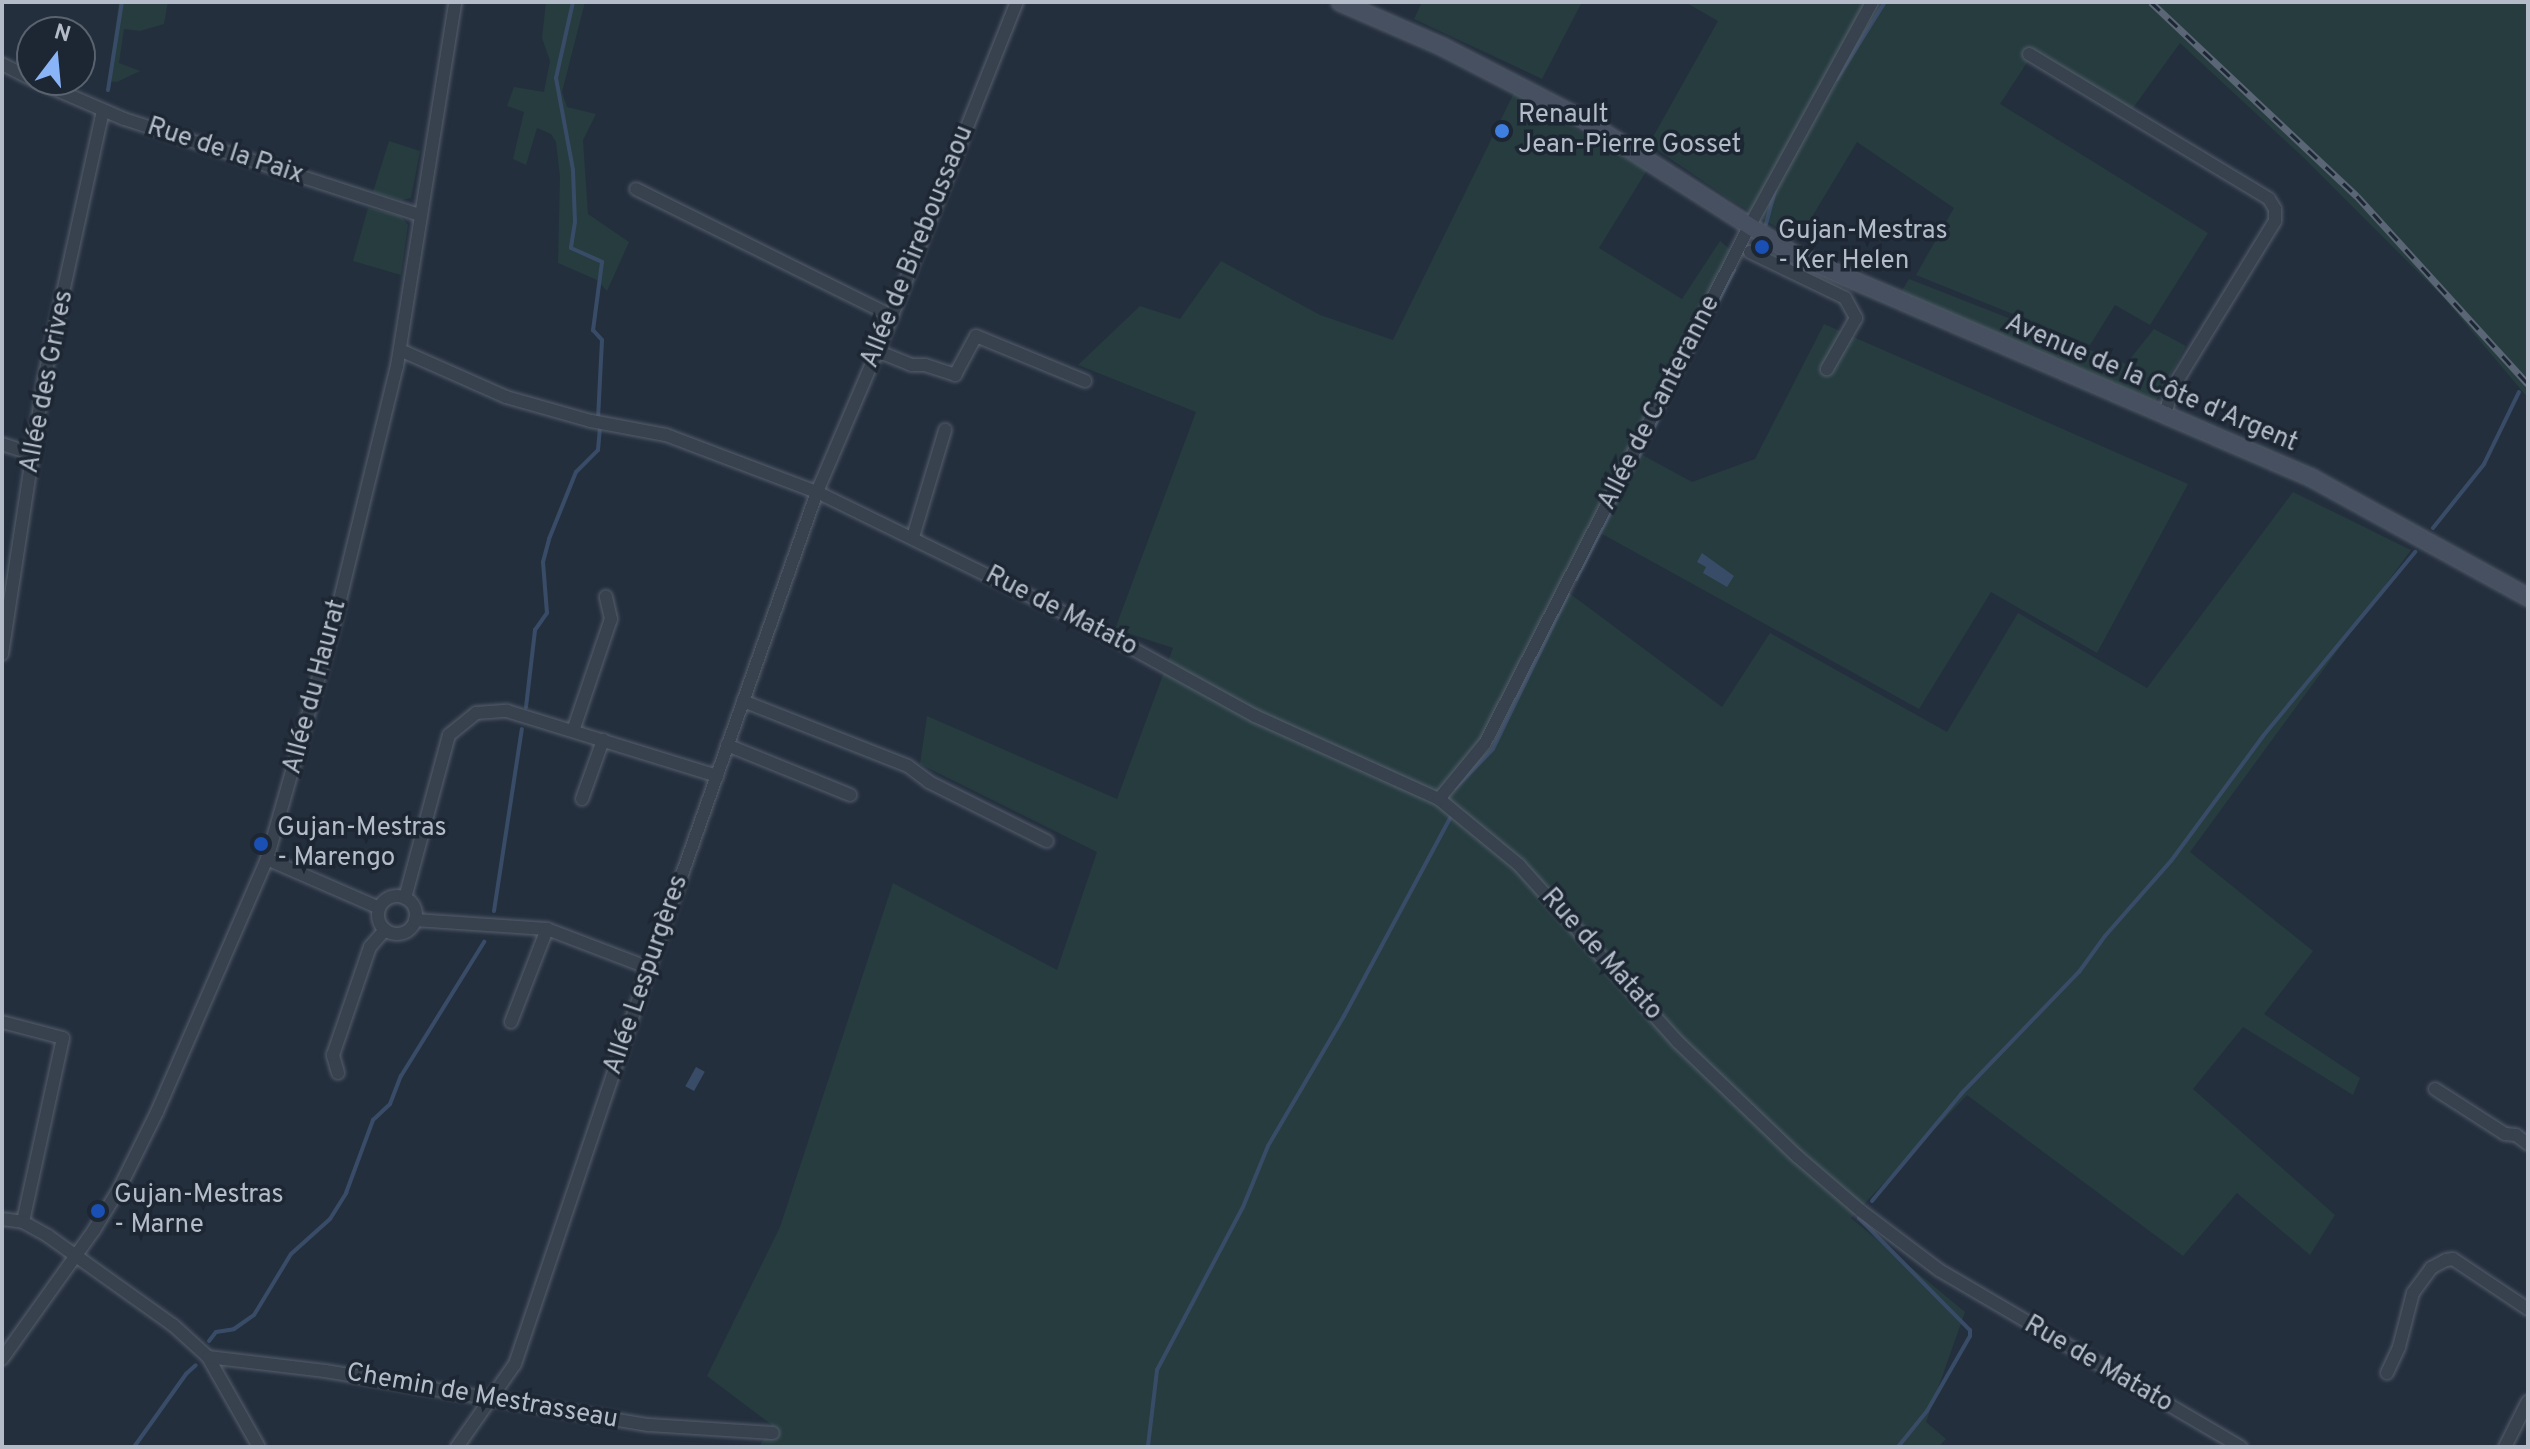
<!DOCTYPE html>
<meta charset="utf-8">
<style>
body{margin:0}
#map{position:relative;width:2530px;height:1449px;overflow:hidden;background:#242f3e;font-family:Overpass,sans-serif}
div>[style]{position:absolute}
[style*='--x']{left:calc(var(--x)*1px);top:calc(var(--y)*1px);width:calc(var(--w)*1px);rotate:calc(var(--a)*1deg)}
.green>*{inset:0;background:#263c3f}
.water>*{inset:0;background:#394c67;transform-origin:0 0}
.stream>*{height:4px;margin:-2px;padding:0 2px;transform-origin:2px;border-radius:2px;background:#394c67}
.roads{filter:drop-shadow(0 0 2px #565f6c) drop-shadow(0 0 2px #565f6c)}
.street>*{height:12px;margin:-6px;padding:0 6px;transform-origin:6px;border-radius:6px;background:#38414e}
.street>.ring{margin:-6px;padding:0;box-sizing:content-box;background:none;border:12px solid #38414e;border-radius:50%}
.secondary>*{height:16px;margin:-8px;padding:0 8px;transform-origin:8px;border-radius:8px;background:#465061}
.rail>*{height:7px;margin-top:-3.5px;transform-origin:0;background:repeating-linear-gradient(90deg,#1d2633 0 12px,#5a6575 0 24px);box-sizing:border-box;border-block:2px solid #5a6575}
.dots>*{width:22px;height:22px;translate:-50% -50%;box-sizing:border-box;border:4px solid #1d2633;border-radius:50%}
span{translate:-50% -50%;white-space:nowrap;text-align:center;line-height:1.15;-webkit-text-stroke:7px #1d2633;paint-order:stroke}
.poi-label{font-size:26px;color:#b4bcc9}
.left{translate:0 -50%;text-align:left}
.street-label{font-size:26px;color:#b4bcc9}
.frame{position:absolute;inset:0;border:4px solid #b4bcc9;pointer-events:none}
.north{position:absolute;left:16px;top:16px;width:80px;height:80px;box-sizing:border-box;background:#1d2633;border:2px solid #59626f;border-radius:50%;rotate:16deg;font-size:22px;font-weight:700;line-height:32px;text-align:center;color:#b4bcc9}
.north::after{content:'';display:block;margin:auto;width:28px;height:36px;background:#8ab4f8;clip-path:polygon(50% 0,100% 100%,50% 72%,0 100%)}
</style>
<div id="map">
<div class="green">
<i style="clip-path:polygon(119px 2px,168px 2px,164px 24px,140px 31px,124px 29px,119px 63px,140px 71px,117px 82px,108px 81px)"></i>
<i style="clip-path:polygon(546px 2px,585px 2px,562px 92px,567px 107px,596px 114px,583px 140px,588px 214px,629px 242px,607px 291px,597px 280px,558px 263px,560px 177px,556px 142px,551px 134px,537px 128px,526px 165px,513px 159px,524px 112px,507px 106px,514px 87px,544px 92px,550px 61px,542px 38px)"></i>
<i style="clip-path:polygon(1422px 2px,1582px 2px,1542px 79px,1414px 19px)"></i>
<i style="clip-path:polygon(1685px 2px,2528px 2px,2528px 398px,2443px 297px,2304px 158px,2180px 43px,2125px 119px,2028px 61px,2000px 104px,2208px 233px,2150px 325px,2115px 305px,2090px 345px,1916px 275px,1954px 208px,1857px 142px,1798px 240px,1729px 199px,1649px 144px,1718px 21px)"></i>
<i style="clip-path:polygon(1514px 93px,1647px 170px,1599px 248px,1682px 299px,1720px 241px,1733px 252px,1635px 451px,1692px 482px,1755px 459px,1824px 324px,2188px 484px,2097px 653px,1991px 592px,1919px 709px,1595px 530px,1565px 590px,1722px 707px,1770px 633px,1947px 732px,2018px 613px,2147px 688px,2293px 492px,2411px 550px,2190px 852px,2313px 951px,2264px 1014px,2360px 1078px,2353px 1095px,2243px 1027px,2193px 1089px,2335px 1215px,2310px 1255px,2237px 1193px,2183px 1256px,1967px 1095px,1851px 1218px,1965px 1312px,1926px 1422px,1946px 1439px,1938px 1447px,759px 1447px,772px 1425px,707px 1376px,780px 1227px,893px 883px,1057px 970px,1097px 852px,920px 764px,927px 716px,1117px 799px,1173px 648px,1115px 629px,1196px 412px,1078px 365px,1140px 306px,1180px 319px,1221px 261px,1320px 315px,1393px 340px)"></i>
<i style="clip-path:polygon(389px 141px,420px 151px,411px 198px,401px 200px,373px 192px)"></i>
<i style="clip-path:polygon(368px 208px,401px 216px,408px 225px,401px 275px,353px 261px)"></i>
<i style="clip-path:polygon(1909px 279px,2126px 364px,2154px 329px,2186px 346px,2156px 401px,1901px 292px)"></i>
</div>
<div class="water">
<i style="clip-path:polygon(1702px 553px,1734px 576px,1727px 587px,1703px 573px,1706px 567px,1697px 562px)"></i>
<i style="left:696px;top:1067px;width:10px;height:22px;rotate:29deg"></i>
</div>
<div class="stream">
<i style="--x:573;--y:2;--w:78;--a:102.6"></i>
<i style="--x:556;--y:78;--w:94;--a:79.5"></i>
<i style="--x:573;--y:170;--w:52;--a:87.8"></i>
<i style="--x:575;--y:222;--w:26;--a:99"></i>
<i style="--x:571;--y:248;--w:34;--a:24"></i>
<i style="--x:602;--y:262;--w:69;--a:97.5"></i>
<i style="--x:593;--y:330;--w:13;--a:48"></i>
<i style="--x:602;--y:340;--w:79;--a:92.9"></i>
<i style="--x:1837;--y:79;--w:91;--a:-58.1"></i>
<i style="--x:108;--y:90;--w:89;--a:-81"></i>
<i style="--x:1766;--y:224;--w:34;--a:-75"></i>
<i style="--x:2433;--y:528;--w:82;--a:-51.4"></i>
<i style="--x:2484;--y:464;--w:80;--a:-64.1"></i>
<i style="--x:1576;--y:579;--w:347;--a:-62.9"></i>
<i style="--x:526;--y:707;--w:78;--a:-83.3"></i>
<i style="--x:535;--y:630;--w:21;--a:-55"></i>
<i style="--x:547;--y:613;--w:51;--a:-94.5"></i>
<i style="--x:543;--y:562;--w:24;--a:-75"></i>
<i style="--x:549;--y:539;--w:72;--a:-68.1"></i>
<i style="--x:576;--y:472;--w:31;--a:-45"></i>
<i style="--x:598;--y:450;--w:23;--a:-85"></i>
<i style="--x:1455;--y:788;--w:54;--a:-45.7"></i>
<i style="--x:1493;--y:749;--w:172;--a:-64.2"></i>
<i style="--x:494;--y:911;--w:184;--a:-81.3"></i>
<i style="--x:1872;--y:1201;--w:139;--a:-50.2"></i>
<i style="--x:1961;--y:1094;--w:170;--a:-46"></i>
<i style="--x:2079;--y:972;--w:44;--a:-54.2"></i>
<i style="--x:2105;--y:936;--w:100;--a:-48.7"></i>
<i style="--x:2171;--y:861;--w:155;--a:-53.6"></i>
<i style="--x:2263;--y:736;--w:239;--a:-50.4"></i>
<i style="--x:1859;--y:1218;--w:158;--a:45.3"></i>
<i style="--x:1970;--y:1330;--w:6;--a:90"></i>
<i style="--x:1970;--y:1336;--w:86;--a:119.8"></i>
<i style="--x:1927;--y:1411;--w:46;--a:128.9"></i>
<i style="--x:209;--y:1341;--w:11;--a:-52"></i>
<i style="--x:216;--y:1332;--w:18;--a:-9"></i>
<i style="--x:234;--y:1329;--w:24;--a:-35"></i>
<i style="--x:254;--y:1315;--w:71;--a:-58.8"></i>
<i style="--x:291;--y:1254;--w:52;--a:-41.9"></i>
<i style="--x:330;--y:1219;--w:31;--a:-58"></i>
<i style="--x:346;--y:1193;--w:78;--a:-69.7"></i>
<i style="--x:373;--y:1120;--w:23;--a:-43"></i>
<i style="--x:390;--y:1104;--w:30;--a:-69"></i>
<i style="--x:401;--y:1076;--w:158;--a:-58.2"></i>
<i style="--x:1148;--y:1446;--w:77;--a:-83.2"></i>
<i style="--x:1157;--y:1370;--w:184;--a:-62.2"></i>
<i style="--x:1243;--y:1207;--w:66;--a:-67.7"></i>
<i style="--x:1268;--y:1146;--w:151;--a:-59.7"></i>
<i style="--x:1344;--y:1016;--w:228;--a:-61.8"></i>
<i style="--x:134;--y:1447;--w:90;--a:-54.5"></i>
<i style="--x:186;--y:1374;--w:13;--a:-42"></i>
</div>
<div class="roads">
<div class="street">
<i style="--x:2029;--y:54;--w:280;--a:31.1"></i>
<i style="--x:2269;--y:199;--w:12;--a:59"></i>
<i style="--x:2275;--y:209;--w:12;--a:90"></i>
<i style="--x:2275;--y:221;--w:197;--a:121.5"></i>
<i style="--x:2172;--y:389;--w:28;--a:105"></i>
<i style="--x:2;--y:64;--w:34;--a:27"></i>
<i style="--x:34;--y:80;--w:98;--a:23.4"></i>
<i style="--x:124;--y:119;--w:310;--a:18"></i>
<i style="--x:636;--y:189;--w:286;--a:26.4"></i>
<i style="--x:1750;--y:252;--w:106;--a:25.8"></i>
<i style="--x:1845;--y:298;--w:23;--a:61"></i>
<i style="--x:1856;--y:318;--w:59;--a:119.6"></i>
<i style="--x:400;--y:350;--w:116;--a:23.9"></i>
<i style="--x:506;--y:397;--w:88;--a:15.8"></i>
<i style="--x:591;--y:421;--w:76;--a:10.6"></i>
<i style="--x:666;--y:435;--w:161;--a:20.7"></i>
<i style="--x:817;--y:492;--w:307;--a:26.1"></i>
<i style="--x:1093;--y:627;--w:185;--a:28.8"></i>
<i style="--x:1255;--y:716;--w:202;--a:24.3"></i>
<i style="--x:1439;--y:799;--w:104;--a:39.5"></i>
<i style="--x:1519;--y:865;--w:238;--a:48.1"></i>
<i style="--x:1678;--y:1042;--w:165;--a:43.8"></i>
<i style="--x:1797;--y:1156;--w:84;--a:40.7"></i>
<i style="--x:1861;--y:1211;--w:98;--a:37.1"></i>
<i style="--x:1939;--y:1270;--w:350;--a:30.4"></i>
<i style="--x:877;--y:351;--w:38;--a:22"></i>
<i style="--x:912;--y:365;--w:13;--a:0"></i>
<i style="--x:925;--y:365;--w:32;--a:18"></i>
<i style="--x:955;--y:375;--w:44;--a:-61.7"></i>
<i style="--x:976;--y:336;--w:118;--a:22.4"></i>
<i style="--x:2;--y:444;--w:33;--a:18"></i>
<i style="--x:913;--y:537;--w:112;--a:-73.3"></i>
<i style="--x:2;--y:654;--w:278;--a:-81.3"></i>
<i style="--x:44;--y:379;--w:274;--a:-77.6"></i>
<i style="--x:743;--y:701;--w:177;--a:21.5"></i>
<i style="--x:908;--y:766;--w:26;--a:37"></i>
<i style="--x:929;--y:782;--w:132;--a:26.6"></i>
<i style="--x:573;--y:731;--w:118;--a:-71.3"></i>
<i style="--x:611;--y:619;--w:23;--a:-103"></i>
<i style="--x:727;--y:745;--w:133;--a:22.1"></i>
<i style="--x:582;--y:799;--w:63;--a:-70.4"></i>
<i style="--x:1439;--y:799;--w:72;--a:-50.6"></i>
<i style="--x:1485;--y:743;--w:580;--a:-62.9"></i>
<i style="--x:1749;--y:227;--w:256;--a:-61.3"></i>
<i style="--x:267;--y:859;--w:122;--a:23.6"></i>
<i class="ring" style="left:378px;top:896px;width:26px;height:26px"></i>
<i style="--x:405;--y:898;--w:169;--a:-74.9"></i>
<i style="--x:449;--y:735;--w:35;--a:-39"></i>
<i style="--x:476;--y:713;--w:31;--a:-4"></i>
<i style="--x:507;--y:711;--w:220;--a:17.2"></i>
<i style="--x:415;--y:920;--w:132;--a:3.9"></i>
<i style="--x:547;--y:929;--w:109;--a:20.9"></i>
<i style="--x:2;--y:1022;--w:63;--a:14.7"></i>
<i style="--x:63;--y:1038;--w:188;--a:102.3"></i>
<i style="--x:511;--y:1022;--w:100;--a:-68.8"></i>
<i style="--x:338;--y:1073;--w:19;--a:-106"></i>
<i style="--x:333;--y:1055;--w:114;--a:-71.1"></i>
<i style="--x:370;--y:947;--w:23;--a:-49"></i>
<i style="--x:2435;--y:1089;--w:83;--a:32.7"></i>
<i style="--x:2505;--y:1134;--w:11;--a:5"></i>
<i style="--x:2516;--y:1135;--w:15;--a:37"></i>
<i style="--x:2;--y:1219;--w:21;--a:8"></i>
<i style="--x:23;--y:1222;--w:29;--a:29"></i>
<i style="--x:48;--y:1236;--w:153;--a:35.5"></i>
<i style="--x:173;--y:1325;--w:47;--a:42.4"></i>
<i style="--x:208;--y:1357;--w:103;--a:60.5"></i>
<i style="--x:208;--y:1357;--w:118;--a:6.8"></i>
<i style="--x:325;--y:1371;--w:328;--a:9.5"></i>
<i style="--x:649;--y:1425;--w:124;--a:3.7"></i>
<i style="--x:2;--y:1359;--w:158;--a:-54.5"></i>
<i style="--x:94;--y:1230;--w:48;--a:-58.6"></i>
<i style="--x:119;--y:1189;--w:86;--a:-63.7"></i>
<i style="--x:157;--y:1112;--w:276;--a:-66.5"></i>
<i style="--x:267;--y:859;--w:248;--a:-74.1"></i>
<i style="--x:335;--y:620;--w:261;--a:-76.3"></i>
<i style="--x:397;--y:366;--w:369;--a:-80.9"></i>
<i style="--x:2387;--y:1373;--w:29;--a:-65"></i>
<i style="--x:2399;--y:1347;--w:56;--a:-75.5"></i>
<i style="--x:2413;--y:1293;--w:31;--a:-54"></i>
<i style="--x:2431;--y:1268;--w:17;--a:-28"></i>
<i style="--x:2446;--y:1260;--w:7;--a:-8"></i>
<i style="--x:2453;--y:1259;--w:90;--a:33.7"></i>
<i style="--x:457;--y:1447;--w:101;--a:-55.1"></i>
<i style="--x:515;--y:1364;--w:418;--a:-71.3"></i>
<i style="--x:649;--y:968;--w:505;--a:-70.56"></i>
<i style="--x:817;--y:492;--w:184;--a:-66.9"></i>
<i style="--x:889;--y:323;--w:346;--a:-68.3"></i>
<i style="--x:2505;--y:1447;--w:51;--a:-63.4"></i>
</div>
<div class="secondary">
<i style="--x:1340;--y:2;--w:112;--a:23.6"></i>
<i style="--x:1443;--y:47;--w:159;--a:27.4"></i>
<i style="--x:1584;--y:120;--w:250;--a:32.6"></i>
<i style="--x:1795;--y:255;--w:563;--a:23.33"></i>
<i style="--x:2312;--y:478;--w:247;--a:28.9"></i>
</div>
</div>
<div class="rail">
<i style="--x:2151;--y:2;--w:283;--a:43.3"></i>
<i style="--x:2357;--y:196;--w:254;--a:47.7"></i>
</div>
<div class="dots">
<i style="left:1502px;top:131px;background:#3f7fe0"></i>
<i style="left:1762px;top:247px;background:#1a4fb4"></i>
<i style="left:261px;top:844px;background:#1a4fb4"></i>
<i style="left:98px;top:1211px;background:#1a4fb4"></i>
</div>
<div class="poi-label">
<span class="left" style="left:1518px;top:131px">Renault<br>Jean-Pierre Gosset</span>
<span class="left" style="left:1778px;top:247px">Gujan-Mestras<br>- Ker Helen</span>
<span class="left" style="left:277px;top:844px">Gujan-Mestras<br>- Marengo</span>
<span class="left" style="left:114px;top:1211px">Gujan-Mestras<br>- Marne</span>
</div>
<div class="street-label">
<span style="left:225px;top:152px;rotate:18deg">Rue de la Paix</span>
<span style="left:918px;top:247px;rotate:-68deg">Allée de Bireboussaou</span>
<span style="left:48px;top:382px;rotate:-79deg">Allée des Grives</span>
<span style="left:2151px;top:384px;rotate:23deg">Avenue de la Côte d'Argent</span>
<span style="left:1660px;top:403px;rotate:-63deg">Allée de Canteranne</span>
<span style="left:1061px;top:612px;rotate:27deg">Rue de Matato</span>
<span style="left:316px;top:687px;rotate:-75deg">Allée du Haurat</span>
<span style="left:1601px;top:955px;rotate:48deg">Rue de Matato</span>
<span style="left:647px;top:975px;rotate:-71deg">Allée Lespurgères</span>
<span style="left:2098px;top:1365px;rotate:30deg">Rue de Matato</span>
<span style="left:482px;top:1397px;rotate:10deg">Chemin de Mestrasseau</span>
</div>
<div class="frame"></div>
<div class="north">N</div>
</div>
